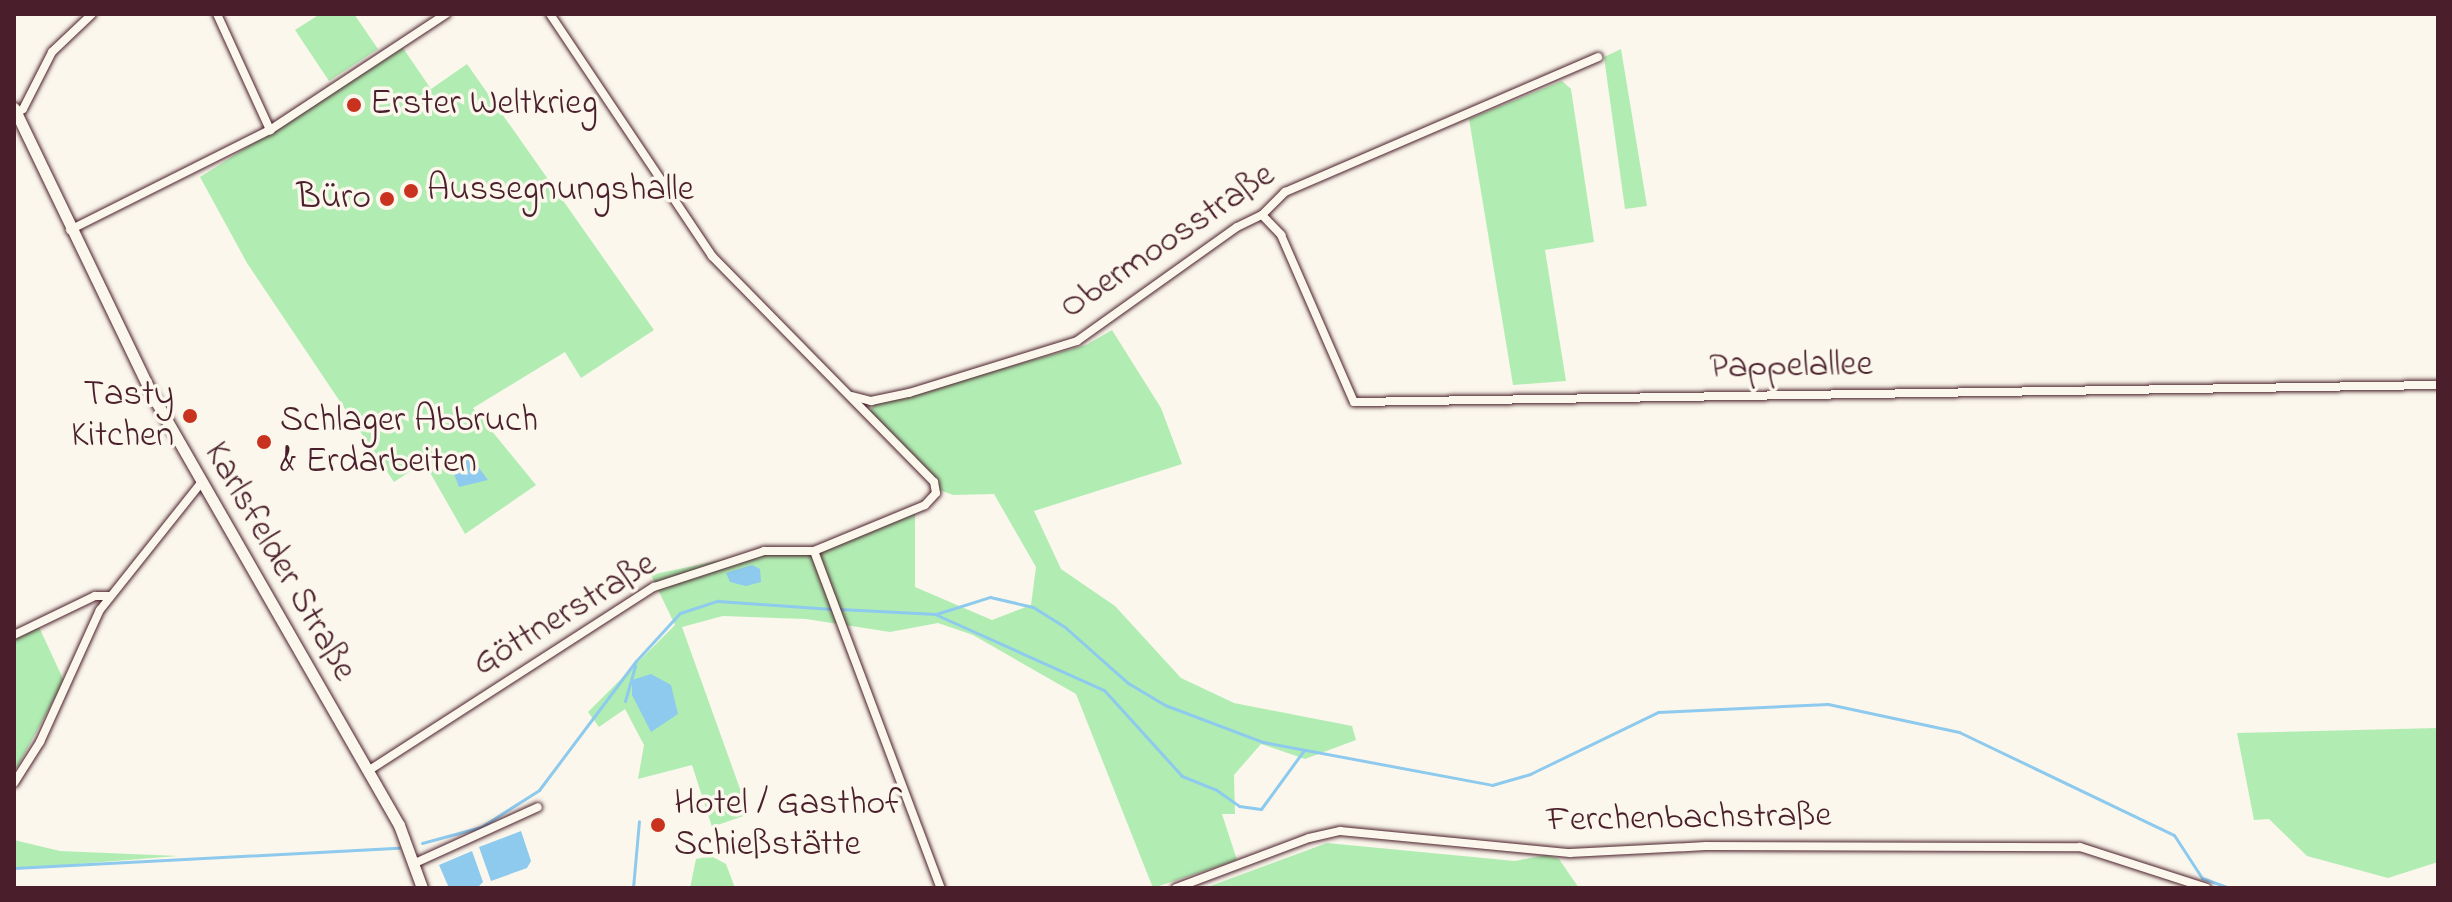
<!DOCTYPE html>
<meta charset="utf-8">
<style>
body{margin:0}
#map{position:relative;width:2452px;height:902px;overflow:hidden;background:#fbf7ec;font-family:"Indie Flower",sans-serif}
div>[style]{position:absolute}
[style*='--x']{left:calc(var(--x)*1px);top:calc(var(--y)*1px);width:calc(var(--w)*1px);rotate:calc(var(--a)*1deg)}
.green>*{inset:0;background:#b1edb3}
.water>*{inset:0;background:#8dcaed}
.stream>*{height:3px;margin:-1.5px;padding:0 1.5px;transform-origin:1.5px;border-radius:1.5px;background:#8dcaed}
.roads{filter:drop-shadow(0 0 2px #4a1f2b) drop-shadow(0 0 2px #4a1f2b)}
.street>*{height:8px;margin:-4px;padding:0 4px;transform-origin:4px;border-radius:4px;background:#fbf7ec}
.secondary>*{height:11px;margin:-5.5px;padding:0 5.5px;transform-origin:5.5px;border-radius:5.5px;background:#fbf7ec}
.dots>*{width:22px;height:22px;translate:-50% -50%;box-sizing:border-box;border:4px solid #fbf7ec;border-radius:50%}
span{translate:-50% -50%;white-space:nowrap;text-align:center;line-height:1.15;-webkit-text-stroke:7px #fbf7ec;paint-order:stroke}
.poi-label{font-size:36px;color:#4a1f2b}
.left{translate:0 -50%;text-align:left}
.right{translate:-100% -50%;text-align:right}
.street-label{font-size:36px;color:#4a1f2b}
.frame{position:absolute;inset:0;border:16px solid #4a1f2b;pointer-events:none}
</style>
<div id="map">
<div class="green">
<i style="clip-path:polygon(320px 14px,354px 14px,378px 49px,329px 81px,295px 30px)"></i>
<i style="clip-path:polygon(403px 48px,431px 89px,467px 64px,654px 330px,581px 378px,565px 352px,473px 408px,536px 485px,465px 534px,424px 462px,394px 482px,247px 263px,200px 177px)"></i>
<i style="clip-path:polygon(1621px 49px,1647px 206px,1625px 209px,1604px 57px)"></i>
<i style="clip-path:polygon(1562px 81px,1571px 89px,1594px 242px,1545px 250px,1566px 381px,1513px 385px,1469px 119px)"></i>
<i style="clip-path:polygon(1112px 330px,1161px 408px,1182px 464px,1034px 511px,1061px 569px,1115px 606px,1181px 678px,1234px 703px,1352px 726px,1356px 740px,1305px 759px,1261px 744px,1234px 775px,1235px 814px,1222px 814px,1237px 860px,1153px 888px,1076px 694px,973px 635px,938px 623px,890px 632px,806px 619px,723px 616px,682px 627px,749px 814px,712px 827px,692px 765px,638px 779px,644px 745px,625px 709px,599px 727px,588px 712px,675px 625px,651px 575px,762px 551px,813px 552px,915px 513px,915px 587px,992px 620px,1031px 605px,1036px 567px,994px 494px,953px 495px,937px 489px,870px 411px,874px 405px,1086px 345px)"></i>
<i style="clip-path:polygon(39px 627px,64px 681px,14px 773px,14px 640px)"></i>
<i style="clip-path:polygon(2438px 728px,2438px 862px,2388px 878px,2307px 856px,2269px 819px,2254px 820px,2237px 733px)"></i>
<i style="clip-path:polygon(14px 840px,60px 851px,178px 856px,14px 869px)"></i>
<i style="clip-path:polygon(1327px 843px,1515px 861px,1546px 855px,1559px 859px,1579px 888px,1205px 888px)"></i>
<i style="clip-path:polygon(711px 856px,726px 864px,735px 888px,690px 888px,696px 859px)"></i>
</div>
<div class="water">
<i style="clip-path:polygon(452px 453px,471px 457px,488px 480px,459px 487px,454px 474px,440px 466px)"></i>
<i style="clip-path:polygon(752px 565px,760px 569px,761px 582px,746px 586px,730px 582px,726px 573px)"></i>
<i style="clip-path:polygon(651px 674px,671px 685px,678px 714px,651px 732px,632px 695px,632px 680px)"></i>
<i style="clip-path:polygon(521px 831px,531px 861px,527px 868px,491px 881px,479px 847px)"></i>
<i style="clip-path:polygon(472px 851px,483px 882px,477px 888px,449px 888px,439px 865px)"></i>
</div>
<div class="stream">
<i style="--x:840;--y:609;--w:96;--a:3"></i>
<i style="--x:936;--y:614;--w:57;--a:-17.5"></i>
<i style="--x:990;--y:597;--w:44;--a:13.1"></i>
<i style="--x:1033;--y:607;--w:39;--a:32"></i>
<i style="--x:1066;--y:628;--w:83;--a:41.6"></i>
<i style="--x:1128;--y:683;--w:43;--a:30.7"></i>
<i style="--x:1165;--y:705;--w:105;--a:20.7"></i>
<i style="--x:1263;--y:742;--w:233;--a:10.6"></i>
<i style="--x:1492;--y:785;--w:40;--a:-16"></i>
<i style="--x:1530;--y:774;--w:142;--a:-25.8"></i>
<i style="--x:1658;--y:712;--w:170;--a:-2.7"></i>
<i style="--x:1828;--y:704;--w:134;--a:12.1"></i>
<i style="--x:1959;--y:732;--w:238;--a:25.6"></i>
<i style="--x:2174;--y:835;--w:51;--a:56.9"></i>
<i style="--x:2202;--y:878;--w:29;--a:20"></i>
<i style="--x:937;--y:615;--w:183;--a:24.2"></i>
<i style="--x:1104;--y:690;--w:116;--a:47.8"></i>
<i style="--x:1182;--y:776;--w:35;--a:22"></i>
<i style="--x:1215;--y:789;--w:29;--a:35"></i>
<i style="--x:1239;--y:806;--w:22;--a:8"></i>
<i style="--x:1261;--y:809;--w:73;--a:-53.9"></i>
<i style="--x:625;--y:701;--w:37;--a:-74"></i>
<i style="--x:422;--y:843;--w:61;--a:-15.2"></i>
<i style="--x:481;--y:827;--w:69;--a:-32.5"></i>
<i style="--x:539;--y:790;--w:161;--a:-53.1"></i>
<i style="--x:636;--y:661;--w:65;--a:-47.5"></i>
<i style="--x:680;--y:613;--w:40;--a:-18"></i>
<i style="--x:718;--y:601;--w:114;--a:4"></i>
<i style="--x:14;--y:868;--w:385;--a:-3"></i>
<i style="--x:633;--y:888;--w:67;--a:-84.9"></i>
</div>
<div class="roads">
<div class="street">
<i style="--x:217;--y:14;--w:128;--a:65.4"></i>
<i style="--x:14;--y:114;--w:10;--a:-29"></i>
<i style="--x:23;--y:109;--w:64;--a:-63"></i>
<i style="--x:52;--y:52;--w:55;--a:-43.5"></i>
<i style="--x:1262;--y:215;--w:28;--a:46"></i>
<i style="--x:1281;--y:235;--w:182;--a:66.4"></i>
<i style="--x:1354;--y:402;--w:1084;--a:-0.9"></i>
<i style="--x:70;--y:230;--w:224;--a:-26.6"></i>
<i style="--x:270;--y:130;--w:211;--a:-33.4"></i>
<i style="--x:852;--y:396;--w:20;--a:15"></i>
<i style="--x:871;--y:401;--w:39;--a:-12"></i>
<i style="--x:909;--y:393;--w:176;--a:-17.2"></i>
<i style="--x:1077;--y:341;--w:196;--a:-35.5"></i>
<i style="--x:1237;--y:227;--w:28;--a:-26"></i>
<i style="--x:1262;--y:215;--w:33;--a:-45"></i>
<i style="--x:1285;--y:192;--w:341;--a:-23.3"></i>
<i style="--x:814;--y:551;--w:360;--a:69.4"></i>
<i style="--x:14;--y:635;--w:90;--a:-25.7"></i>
<i style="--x:95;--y:596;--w:15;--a:0"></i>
<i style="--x:368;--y:771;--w:340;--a:-32.8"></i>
<i style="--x:654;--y:587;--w:116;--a:-18.1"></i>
<i style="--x:764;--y:551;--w:50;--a:0"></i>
<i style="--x:814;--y:551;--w:120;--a:-22.5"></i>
<i style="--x:925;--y:505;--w:16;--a:-47"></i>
<i style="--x:936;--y:493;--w:11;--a:-100"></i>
<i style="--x:934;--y:482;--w:317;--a:-134.5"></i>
<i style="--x:712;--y:256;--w:291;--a:-123.8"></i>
<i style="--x:14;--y:783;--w:49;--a:-57.6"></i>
<i style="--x:40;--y:742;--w:145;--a:-65.6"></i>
<i style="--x:100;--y:610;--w:162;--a:-51.5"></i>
<i style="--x:413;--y:864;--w:137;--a:-24.5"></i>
<i style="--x:1176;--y:888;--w:142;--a:-20.6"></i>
<i style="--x:1309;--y:838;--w:32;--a:-13"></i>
<i style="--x:1340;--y:831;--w:231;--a:5.5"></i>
<i style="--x:1570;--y:853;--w:136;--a:-2.9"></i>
<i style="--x:1706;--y:846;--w:374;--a:0.2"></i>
<i style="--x:2080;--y:847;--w:133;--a:17.9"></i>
</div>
<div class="secondary">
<i style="--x:14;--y:108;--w:314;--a:64.3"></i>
<i style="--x:150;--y:391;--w:500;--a:60.16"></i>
<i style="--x:399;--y:825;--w:67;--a:69.9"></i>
</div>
</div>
<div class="dots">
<i style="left:354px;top:105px;background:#c8321e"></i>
<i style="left:411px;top:191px;background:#c8321e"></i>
<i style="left:387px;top:199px;background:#c8321e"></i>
<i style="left:190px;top:416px;background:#c8321e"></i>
<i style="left:264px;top:442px;background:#c8321e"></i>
<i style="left:658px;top:825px;background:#c8321e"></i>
</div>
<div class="poi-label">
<span class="left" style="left:370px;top:105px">Erster Weltkrieg</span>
<span class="left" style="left:427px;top:191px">Aussegnungshalle</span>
<span class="right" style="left:371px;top:199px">Büro</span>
<span class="right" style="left:174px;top:416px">Tasty<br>Kitchen</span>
<span class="left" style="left:280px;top:442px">Schlager Abbruch<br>&amp; Erdarbeiten</span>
<span class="left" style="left:674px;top:825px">Hotel / Gasthof<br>Schießstätte</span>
</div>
<div class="street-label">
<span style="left:1168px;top:242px;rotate:-34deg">Obermoosstraße</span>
<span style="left:1791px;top:367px;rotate:-1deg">Pappelallee</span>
<span style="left:279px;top:562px;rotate:60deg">Karlsfelder Straße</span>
<span style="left:565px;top:615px;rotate:-31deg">Göttnerstraße</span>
<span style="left:1689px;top:819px;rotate:-1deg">Ferchenbachstraße</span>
</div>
<div class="frame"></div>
</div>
